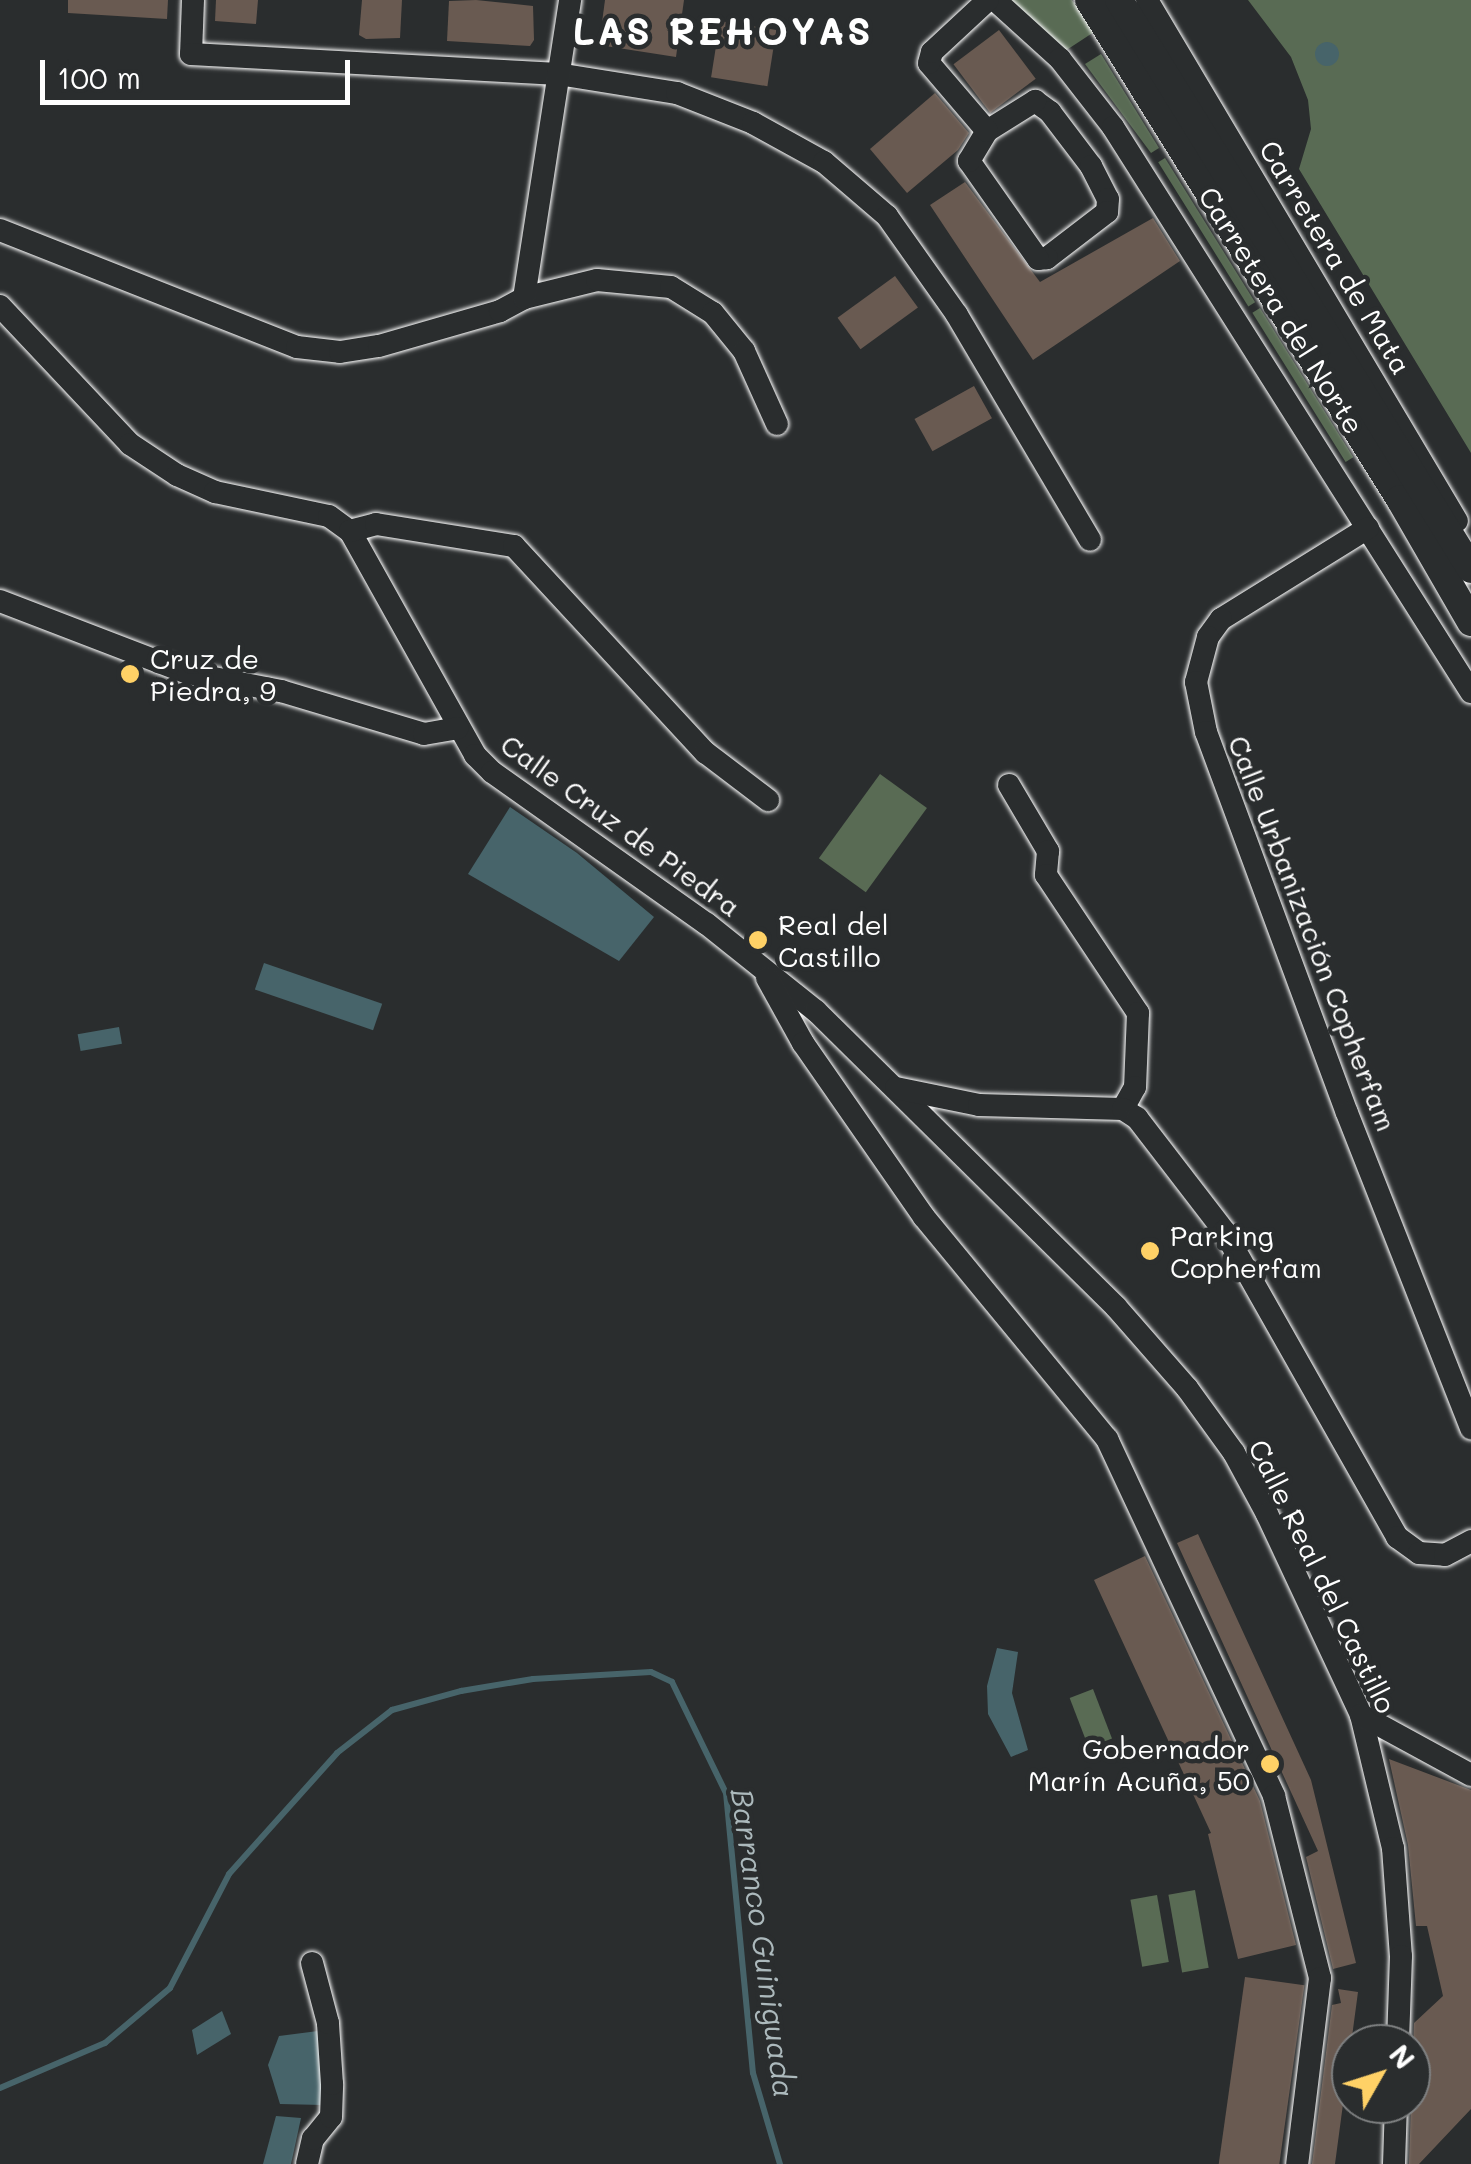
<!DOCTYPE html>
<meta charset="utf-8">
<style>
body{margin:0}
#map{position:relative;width:1471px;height:2164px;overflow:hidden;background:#2a2d2e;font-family:Mali,sans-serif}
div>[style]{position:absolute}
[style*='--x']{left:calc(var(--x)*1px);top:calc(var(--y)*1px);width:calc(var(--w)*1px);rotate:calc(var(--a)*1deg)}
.green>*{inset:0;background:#596b54;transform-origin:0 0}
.water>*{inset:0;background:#47646a;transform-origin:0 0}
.round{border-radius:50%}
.stream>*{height:6px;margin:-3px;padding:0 3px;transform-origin:3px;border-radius:3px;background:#47646a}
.building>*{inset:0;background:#695a51;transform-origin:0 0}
.roads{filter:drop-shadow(0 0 2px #fff) drop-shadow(0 0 2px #fff)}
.minor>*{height:22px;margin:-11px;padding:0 11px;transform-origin:11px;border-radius:11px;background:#2a2d2e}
.tertiary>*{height:28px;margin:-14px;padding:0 14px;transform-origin:14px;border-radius:14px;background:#2a2d2e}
.dots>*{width:28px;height:28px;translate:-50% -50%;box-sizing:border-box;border:5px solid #2a2d2e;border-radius:50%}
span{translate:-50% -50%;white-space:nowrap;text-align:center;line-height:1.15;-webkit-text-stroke:9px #2a2d2e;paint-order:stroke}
.street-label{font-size:28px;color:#fff}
.poi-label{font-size:28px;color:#fff}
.left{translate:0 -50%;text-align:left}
.right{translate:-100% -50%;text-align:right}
.water-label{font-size:30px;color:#acb9bc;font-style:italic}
.district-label{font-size:38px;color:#fff;font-weight:700;letter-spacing:2.5px}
.north{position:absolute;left:1331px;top:2024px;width:100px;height:100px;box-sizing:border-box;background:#2a2d2e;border:2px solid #7f8182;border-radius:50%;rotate:51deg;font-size:28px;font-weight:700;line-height:40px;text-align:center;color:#fff}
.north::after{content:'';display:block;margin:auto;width:35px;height:45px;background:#ffd166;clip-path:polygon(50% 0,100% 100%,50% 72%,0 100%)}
.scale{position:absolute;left:40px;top:60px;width:310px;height:45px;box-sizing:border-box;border:5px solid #fff;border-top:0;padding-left:12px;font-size:30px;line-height:35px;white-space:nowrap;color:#fff;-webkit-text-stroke:8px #2a2d2e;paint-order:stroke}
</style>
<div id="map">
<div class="green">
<i style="clip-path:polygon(1010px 0,1072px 0,1094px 32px,1065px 51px)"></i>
<i style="clip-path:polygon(1248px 0,1471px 0,1471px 453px,1299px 169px,1311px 129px,1308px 100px,1291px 57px)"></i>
<i style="clip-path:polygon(1101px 54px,1159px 148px,1151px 153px,1085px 64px)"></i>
<i style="left:1165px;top:158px;width:170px;height:8px;rotate:58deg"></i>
<i style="left:1260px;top:308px;width:176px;height:9px;rotate:58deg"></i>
<i style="left:880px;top:774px;width:58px;height:104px;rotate:36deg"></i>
<i style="left:1093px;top:1689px;width:53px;height:25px;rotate:69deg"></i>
<i style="left:1195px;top:1890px;width:79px;height:27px;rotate:80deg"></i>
<i style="left:1157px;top:1895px;width:68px;height:27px;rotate:80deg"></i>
</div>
<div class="water">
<i class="round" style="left:1315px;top:42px;width:24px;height:24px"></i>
<i style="clip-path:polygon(510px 807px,577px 853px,654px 917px,619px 961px,468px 874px)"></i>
<i style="left:264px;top:963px;width:125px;height:28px;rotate:19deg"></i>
<i style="left:119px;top:1027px;width:17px;height:42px;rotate:80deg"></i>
<i style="clip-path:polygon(997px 1648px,1018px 1652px,1012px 1693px,1028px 1750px,1011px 1757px,988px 1714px,987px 1686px)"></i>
<i style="clip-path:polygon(222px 2011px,231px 2034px,197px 2055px,192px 2030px)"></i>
<i style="clip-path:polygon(318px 2031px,322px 2105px,280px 2104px,268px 2065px,279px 2036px)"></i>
<i style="clip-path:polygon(276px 2116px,301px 2118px,291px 2164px,263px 2164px)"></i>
</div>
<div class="stream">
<i style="--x:0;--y:2088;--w:114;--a:-23.2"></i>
<i style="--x:105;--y:2043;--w:85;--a:-40.2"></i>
<i style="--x:170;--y:1988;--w:128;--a:-62.6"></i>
<i style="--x:229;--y:1874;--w:162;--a:-48.2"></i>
<i style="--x:337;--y:1753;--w:70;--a:-38"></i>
<i style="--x:392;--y:1710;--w:72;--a:-15.4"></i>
<i style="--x:461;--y:1691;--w:73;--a:-9.5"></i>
<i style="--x:533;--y:1679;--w:118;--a:-3.4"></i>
<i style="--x:651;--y:1672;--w:23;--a:25"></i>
<i style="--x:672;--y:1682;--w:123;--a:64.1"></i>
<i style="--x:726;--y:1793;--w:281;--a:84.5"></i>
<i style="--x:753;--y:2073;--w:95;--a:73.5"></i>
</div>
<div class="building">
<i style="clip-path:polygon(68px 0,168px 0,167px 19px,68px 13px)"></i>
<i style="clip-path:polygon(216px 0,258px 0,256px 24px,215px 21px)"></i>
<i style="clip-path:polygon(362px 0,402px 0,400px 38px,366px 39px,359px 35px)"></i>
<i style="clip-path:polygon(476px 0,533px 6px,534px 40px,530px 46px,447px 41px,449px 1px)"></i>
<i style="clip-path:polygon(605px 0,684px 0,676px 57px,599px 45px)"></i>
<i style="left:720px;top:21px;width:57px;height:57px;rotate:9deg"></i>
<i style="left:999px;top:30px;width:61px;height:57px;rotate:53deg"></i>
<i style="clip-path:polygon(935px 93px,969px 133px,958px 150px,907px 193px,870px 149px)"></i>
<i style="clip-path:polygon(965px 182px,1040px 282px,1153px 218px,1180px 261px,1033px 360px,930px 205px)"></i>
<i style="left:895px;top:276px;width:39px;height:71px;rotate:54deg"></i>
<i style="left:974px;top:386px;width:37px;height:68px;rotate:61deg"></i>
<i style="clip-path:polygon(1198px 1534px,1311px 1780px,1356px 1963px,1333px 1969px,1306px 1857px,1318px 1851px,1177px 1543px)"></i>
<i style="clip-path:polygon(1145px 1556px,1260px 1801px,1296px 1945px,1238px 1959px,1208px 1834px,1211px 1833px,1094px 1580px)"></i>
<i style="clip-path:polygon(1389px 1759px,1471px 1790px,1471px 2109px,1419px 2164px,1409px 2164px,1414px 2023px,1443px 1996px,1427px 1926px,1416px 1926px,1408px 1845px)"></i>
<i style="left:1245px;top:1977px;width:60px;height:189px;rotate:8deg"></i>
<i style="clip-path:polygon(1338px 1989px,1358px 1992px,1335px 2164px,1312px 2164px,1332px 2005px,1341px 2003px)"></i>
</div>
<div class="roads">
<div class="minor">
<i style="--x:193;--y:0;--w:54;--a:92.1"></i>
<i style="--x:191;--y:54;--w:368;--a:3.1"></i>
<i style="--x:558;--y:74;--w:121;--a:9.1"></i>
<i style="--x:677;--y:93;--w:82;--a:21.5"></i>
<i style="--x:753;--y:123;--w:81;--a:28.8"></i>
<i style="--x:824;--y:162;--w:83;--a:40.6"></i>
<i style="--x:887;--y:216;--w:121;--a:54.7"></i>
<i style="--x:957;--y:315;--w:261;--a:59.4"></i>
<i style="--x:995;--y:0;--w:88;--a:42.2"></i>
<i style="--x:1060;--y:59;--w:86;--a:52.1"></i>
<i style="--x:1113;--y:127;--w:669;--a:57.64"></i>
<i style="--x:1147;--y:0;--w:606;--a:59.25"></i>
<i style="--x:1035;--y:101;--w:19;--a:36"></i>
<i style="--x:1050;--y:112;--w:68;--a:52.8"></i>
<i style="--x:1091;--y:166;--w:37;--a:63"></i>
<i style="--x:1108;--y:199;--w:13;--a:94"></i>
<i style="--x:1107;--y:212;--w:76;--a:142.5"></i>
<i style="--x:1047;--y:258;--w:9;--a:174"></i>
<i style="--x:1038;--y:259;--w:120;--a:-125.1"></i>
<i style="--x:969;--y:161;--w:35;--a:-59"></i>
<i style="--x:987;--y:131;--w:57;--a:-32"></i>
<i style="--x:987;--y:131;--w:89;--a:-130.5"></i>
<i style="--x:929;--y:63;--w:11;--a:-75"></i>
<i style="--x:932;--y:52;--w:76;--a:-42.9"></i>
<i style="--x:0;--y:230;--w:319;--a:21.5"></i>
<i style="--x:297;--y:347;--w:43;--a:6.6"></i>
<i style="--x:340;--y:352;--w:39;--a:-9"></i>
<i style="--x:379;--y:346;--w:126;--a:-16.1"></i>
<i style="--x:500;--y:311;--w:27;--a:-28"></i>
<i style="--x:524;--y:298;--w:75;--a:-13.9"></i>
<i style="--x:597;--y:280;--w:74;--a:5.4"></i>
<i style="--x:671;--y:287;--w:49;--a:31.8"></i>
<i style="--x:713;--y:313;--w:49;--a:50.8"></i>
<i style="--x:744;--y:351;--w:80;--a:65.7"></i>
<i style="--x:524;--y:298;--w:302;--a:-81.2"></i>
<i style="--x:0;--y:306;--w:190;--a:46.7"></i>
<i style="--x:130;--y:444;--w:56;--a:33.4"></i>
<i style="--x:177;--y:475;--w:42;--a:24.1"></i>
<i style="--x:215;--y:492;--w:116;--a:11.9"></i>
<i style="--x:329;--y:516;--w:26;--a:36"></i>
<i style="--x:350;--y:531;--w:257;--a:60.8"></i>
<i style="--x:475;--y:755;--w:24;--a:45"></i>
<i style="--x:492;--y:772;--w:263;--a:35.3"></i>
<i style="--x:707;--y:924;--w:139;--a:38.6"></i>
<i style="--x:816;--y:1011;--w:421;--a:44.6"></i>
<i style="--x:1116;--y:1307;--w:108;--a:48.8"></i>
<i style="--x:1187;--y:1388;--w:80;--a:54.1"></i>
<i style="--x:1234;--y:1453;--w:69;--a:61.6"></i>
<i style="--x:1267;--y:1514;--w:222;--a:64.9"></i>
<i style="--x:1361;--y:1715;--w:137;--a:76.5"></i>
<i style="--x:1393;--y:1848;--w:108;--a:85.8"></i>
<i style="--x:1401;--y:1956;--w:88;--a:92"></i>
<i style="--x:1368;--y:528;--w:173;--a:148.2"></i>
<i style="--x:1221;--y:619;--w:22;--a:126"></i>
<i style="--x:1208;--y:637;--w:47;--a:104.9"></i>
<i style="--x:1196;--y:682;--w:51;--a:78.7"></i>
<i style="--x:1206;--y:732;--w:406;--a:69.7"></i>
<i style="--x:1347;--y:1113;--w:339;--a:68.5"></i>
<i style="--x:350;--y:531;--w:27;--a:-15"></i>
<i style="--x:376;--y:524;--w:140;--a:9.1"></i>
<i style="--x:514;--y:546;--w:282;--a:47.2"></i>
<i style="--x:706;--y:753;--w:78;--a:37.2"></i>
<i style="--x:0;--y:601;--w:201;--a:21"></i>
<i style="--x:188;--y:673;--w:95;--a:11"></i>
<i style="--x:281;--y:691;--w:149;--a:16.7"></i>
<i style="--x:424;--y:734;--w:34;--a:-10"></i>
<i style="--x:1009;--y:785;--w:77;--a:59.4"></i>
<i style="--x:1048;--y:851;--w:24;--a:95"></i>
<i style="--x:1046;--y:875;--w:166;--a:56.3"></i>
<i style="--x:1138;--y:1013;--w:74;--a:92.3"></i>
<i style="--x:1135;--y:1087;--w:25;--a:119"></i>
<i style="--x:767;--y:978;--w:74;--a:61"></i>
<i style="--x:803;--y:1043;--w:212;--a:55.2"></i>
<i style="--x:924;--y:1217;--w:288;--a:50.5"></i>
<i style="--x:1107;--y:1439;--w:394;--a:64.9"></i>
<i style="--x:1274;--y:1796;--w:188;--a:75.8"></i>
<i style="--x:1320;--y:1978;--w:187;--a:97"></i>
<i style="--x:896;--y:1088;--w:85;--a:11.6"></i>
<i style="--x:979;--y:1105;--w:144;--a:1.6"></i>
<i style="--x:1123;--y:1109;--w:17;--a:33"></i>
<i style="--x:1137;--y:1118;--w:143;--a:52.4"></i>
<i style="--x:1224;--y:1231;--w:352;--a:60.5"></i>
<i style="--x:1397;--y:1537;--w:27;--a:36"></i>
<i style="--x:1419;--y:1553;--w:26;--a:4"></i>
<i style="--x:1445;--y:1555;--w:30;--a:-28"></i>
<i style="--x:1361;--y:1715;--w:125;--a:28.6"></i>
<i style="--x:307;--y:2164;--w:26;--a:-77"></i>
<i style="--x:313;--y:2139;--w:28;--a:-51"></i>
<i style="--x:331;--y:2117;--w:33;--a:-88"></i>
<i style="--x:332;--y:2084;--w:61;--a:-93.8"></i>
<i style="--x:328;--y:2023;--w:62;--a:-104.9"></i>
<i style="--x:1394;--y:2164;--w:60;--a:-88.1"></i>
</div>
<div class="tertiary">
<i style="--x:1089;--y:0;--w:588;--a:58.07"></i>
<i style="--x:1400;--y:499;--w:142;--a:60"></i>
<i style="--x:1119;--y:0;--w:669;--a:58.26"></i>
</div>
</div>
<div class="dots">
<i style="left:130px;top:674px;background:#ffd166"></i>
<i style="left:758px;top:940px;background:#ffd166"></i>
<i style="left:1150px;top:1251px;background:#ffd166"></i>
<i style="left:1270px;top:1764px;background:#ffd166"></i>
</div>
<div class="street-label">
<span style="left:1336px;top:257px;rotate:59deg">Carretera de Mata</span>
<span style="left:1282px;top:310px;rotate:58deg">Carretera del Norte</span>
<span style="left:621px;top:825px;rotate:36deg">Calle Cruz de Piedra</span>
<span style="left:1313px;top:933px;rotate:69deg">Calle Urbanización Copherfam</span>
<span style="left:1323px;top:1576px;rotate:64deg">Calle Real del Castillo</span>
</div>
<div class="poi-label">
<span class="left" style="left:150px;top:674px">Cruz de<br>Piedra, 9</span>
<span class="left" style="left:778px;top:940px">Real del<br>Castillo</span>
<span class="left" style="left:1170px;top:1251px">Parking<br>Copherfam</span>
<span class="right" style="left:1250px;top:1764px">Gobernador<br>Marín Acuña, 50</span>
</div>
<div class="water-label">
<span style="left:764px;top:1943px;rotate:82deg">Barranco Guiniguada</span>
</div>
<div class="district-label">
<span style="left:723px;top:31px">LAS REHOYAS</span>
</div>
<div class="north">N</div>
<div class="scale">100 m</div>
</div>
